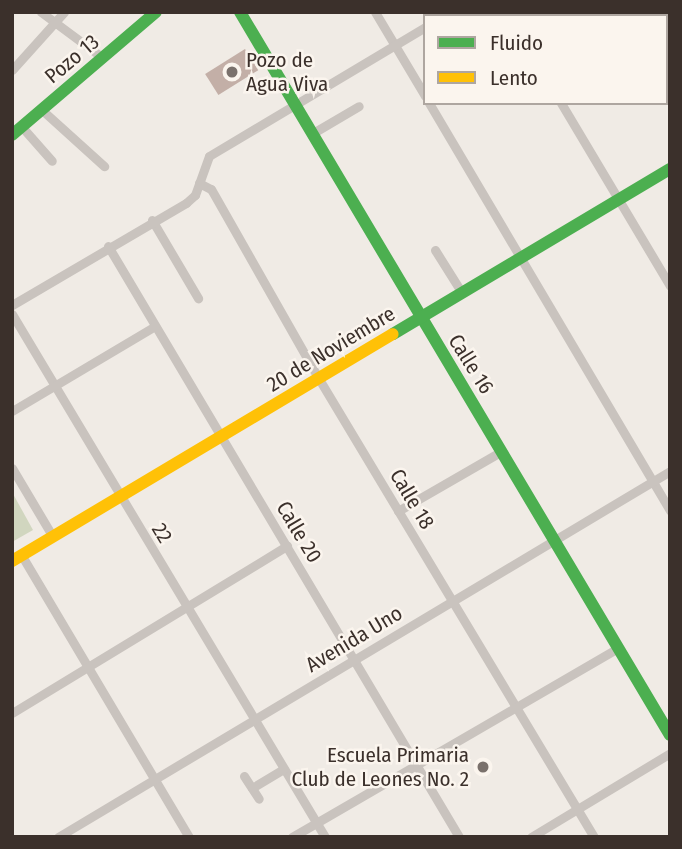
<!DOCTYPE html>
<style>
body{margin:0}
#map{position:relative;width:682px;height:849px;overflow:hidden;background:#f0ebe5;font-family:"Fira Sans Condensed",sans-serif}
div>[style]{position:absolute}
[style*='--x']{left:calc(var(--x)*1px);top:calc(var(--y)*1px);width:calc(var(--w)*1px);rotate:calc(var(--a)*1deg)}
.green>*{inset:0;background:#d1d6bf}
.building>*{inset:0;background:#c3afa7;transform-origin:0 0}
.street>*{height:9px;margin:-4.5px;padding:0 4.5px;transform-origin:4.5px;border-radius:4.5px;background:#c9c3be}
.fast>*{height:12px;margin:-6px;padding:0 6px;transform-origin:6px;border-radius:6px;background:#4caf50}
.slow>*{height:12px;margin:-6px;padding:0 6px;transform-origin:6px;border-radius:6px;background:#ffc107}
.dots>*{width:19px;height:19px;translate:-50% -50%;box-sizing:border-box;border:4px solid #fbf5ee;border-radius:50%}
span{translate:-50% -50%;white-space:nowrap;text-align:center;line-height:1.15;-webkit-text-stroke:5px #fbf5ee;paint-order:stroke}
.street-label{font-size:21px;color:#3b302b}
.poi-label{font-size:21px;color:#3b302b}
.left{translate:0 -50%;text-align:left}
.right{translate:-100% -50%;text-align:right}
.frame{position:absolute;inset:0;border:14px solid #3b302b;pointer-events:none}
.legend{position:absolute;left:423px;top:14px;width:245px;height:91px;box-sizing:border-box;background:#fbf5ee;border:2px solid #aea6a0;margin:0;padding:9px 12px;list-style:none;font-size:21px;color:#3b302b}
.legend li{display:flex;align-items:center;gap:14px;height:35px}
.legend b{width:35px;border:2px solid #aea6a0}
</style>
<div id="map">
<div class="green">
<i style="clip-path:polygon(12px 492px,33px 530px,12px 542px)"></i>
</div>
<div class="building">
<i style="left:245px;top:49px;width:25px;height:47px;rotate:58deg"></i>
</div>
<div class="street">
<i style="--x:41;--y:12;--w:77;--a:36.6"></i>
<i style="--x:375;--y:12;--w:98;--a:59.2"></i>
<i style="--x:507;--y:12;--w:4;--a:63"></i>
<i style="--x:445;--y:16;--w:7;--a:-34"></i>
<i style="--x:12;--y:70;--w:78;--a:-48.1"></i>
<i style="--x:429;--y:103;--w:474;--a:59.4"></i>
<i style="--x:561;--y:103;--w:213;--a:59.2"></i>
<i style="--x:42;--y:110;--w:84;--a:42.1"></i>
<i style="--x:22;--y:127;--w:45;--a:48.6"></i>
<i style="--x:313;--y:133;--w:53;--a:-30.4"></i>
<i style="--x:199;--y:183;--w:13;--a:27"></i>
<i style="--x:211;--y:189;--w:219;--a:60.4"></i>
<i style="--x:319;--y:379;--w:534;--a:59.02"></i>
<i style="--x:152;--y:220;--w:91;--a:59.5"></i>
<i style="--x:108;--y:246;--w:687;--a:59.29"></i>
<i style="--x:435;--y:250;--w:51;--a:57.9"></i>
<i style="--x:12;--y:305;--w:202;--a:-30.4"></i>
<i style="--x:186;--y:203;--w:12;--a:-42"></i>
<i style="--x:195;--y:195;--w:41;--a:-70.3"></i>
<i style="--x:209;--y:156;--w:252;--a:-30.8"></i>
<i style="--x:12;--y:314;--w:610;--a:59.1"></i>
<i style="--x:12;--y:411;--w:166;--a:-30.7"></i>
<i style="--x:12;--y:468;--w:80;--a:59.3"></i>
<i style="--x:398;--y:511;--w:120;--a:-30"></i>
<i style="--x:22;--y:556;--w:327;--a:59.3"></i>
<i style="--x:12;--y:713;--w:322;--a:-31.3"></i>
<i style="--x:244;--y:776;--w:27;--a:57"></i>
<i style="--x:252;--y:788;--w:37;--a:-31"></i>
<i style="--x:58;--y:837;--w:713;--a:-30.88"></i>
<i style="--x:292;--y:837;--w:377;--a:-30.1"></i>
<i style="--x:531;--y:837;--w:162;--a:-31.1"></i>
</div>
<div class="fast">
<i style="--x:240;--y:12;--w:841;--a:59.26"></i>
<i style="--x:639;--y:12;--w:4;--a:63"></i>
<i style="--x:12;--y:135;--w:189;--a:-40.5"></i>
<i style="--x:393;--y:334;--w:322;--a:-30.8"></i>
</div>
<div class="slow">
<i style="--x:666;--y:18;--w:7;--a:56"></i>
<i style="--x:666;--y:57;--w:7;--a:56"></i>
<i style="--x:12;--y:561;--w:443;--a:-30.8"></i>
</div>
<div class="dots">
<i style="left:232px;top:72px;background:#7a716c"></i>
<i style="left:483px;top:767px;background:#7a716c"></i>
</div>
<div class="street-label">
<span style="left:72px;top:59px;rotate:-40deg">Pozo 13</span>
<span style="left:331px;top:349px;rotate:-31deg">20 de Noviembre</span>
<span style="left:471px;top:364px;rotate:58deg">Calle 16</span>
<span style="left:412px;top:499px;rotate:59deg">Calle 18</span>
<span style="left:299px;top:532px;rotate:59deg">Calle 20</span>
<span style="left:162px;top:533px;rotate:59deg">22</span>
<span style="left:354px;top:639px;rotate:-31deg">Avenida Uno</span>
</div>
<div class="poi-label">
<span class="left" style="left:246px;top:72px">Pozo de<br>Agua Viva</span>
<span class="right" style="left:469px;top:767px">Escuela Primaria<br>Club de Leones No. 2</span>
</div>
<div class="frame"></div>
<ul class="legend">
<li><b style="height:9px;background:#4caf50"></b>Fluido</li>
<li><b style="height:9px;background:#ffc107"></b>Lento</li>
</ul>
</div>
